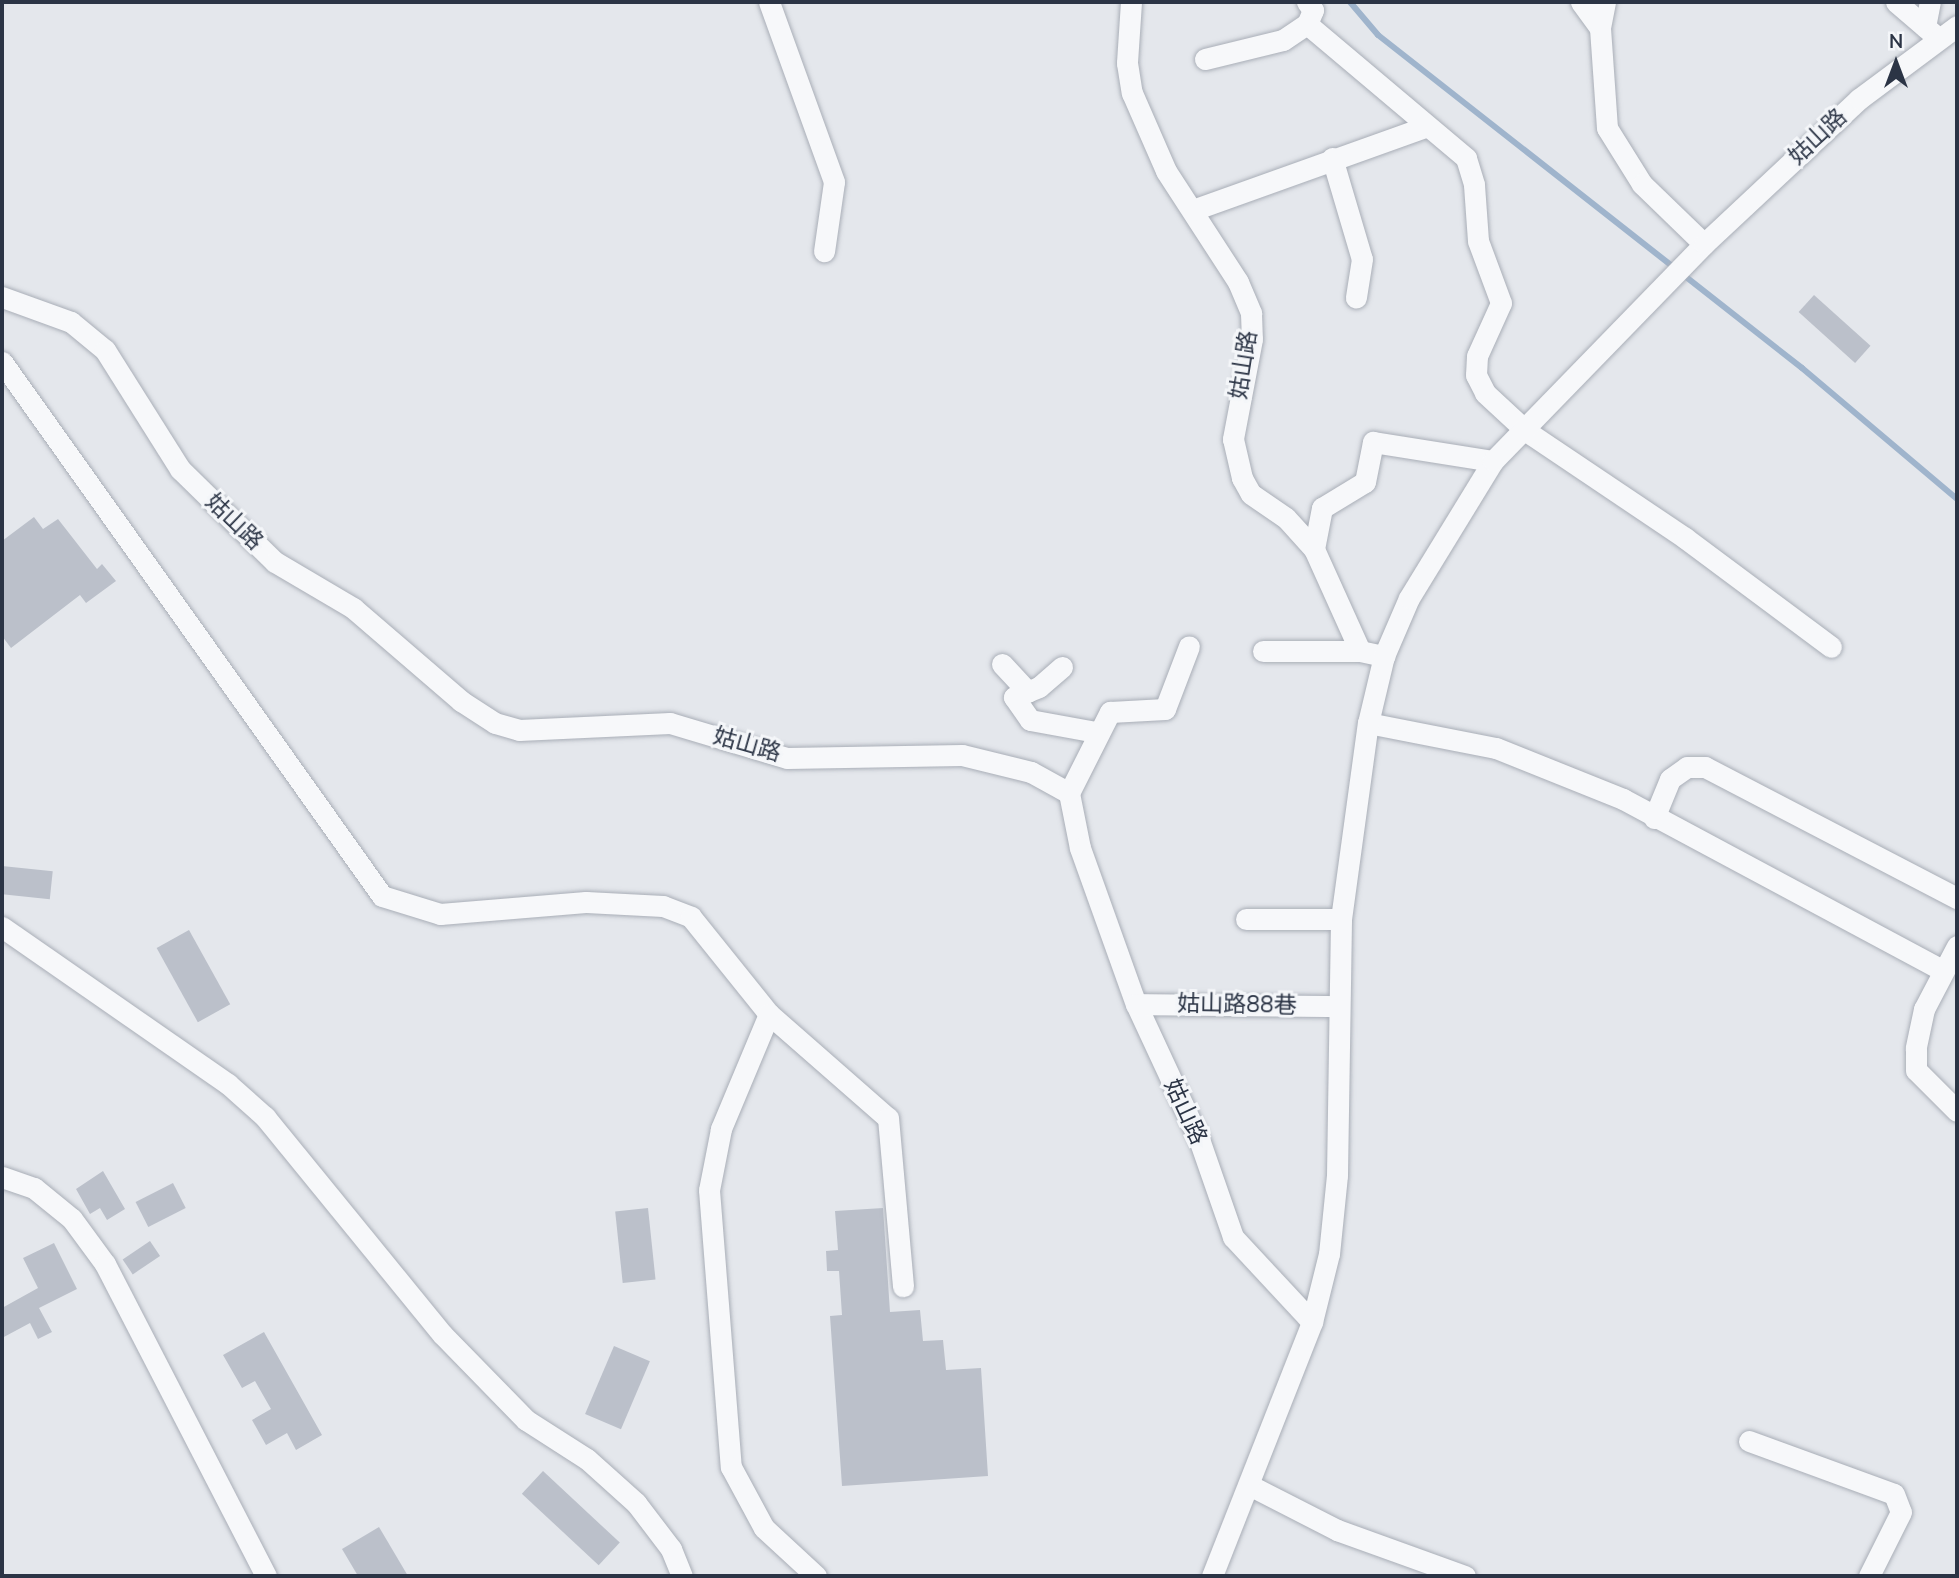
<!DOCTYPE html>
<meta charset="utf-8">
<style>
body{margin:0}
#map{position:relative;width:1959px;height:1578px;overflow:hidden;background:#e4e7ec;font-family:"Nunito Sans","Noto Sans TC",sans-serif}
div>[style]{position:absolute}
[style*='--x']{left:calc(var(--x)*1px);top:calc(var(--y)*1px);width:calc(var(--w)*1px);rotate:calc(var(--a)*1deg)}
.stream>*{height:6px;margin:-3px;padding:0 3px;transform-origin:3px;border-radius:3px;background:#9fb4cc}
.building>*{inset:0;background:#bbc0ca;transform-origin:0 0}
.roads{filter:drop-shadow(0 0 2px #a9aeb7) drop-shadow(0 0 2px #a9aeb7)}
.minor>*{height:21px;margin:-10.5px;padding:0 10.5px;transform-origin:10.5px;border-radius:10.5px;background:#f7f8fa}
span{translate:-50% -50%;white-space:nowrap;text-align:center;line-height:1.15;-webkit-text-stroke:6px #f4f6f9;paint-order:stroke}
.street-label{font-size:23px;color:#2b3445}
.frame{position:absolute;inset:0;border:4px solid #2b3445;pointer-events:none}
.north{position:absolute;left:1861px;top:28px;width:70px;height:70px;-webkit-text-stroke:5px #f4f6f9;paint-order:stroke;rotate:0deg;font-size:19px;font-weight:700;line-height:28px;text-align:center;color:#2b3445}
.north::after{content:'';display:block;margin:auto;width:24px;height:32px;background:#2b3445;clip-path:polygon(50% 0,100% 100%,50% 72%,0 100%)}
</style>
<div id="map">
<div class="stream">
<i style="--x:1350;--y:2;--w:43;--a:49.7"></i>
<i style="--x:1378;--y:35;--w:539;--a:38.15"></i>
<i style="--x:1802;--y:368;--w:203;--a:40.2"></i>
</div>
<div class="building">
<i style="left:1814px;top:295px;width:76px;height:23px;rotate:42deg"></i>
<i style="clip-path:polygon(34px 517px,43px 529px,58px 519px,97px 569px,102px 564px,116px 581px,86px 603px,80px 595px,11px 648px,2px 636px,2px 541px)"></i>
<i style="left:2px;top:866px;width:51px;height:28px;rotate:6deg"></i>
<i style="left:189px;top:930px;width:85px;height:37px;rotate:61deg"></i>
<i style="clip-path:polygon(103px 1171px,125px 1209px,107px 1220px,100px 1208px,90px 1214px,76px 1189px)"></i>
<i style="left:173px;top:1183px;width:28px;height:42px;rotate:63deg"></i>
<i style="left:648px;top:1208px;width:72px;height:33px;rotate:84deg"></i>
<i style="clip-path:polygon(883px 1208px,890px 1312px,920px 1310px,923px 1341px,943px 1340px,946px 1370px,981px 1368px,988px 1476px,842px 1486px,830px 1316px,842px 1315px,839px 1271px,827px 1271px,826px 1251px,838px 1250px,835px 1211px)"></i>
<i style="left:150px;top:1241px;width:18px;height:33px;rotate:56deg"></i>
<i style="clip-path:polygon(54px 1243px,77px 1289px,39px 1308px,52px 1332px,38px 1339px,30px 1323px,2px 1338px,2px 1308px,38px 1288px,23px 1258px)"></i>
<i style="clip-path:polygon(264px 1332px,322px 1435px,296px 1450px,287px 1433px,266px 1445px,252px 1420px,271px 1409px,255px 1381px,242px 1388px,223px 1355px)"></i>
<i style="left:614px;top:1346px;width:39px;height:74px;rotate:23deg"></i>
<i style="left:543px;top:1471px;width:105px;height:31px;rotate:43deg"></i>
<i style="clip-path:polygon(379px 1527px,408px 1576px,358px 1576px,342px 1549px)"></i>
</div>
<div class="roads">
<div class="minor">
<i style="--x:769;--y:2;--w:191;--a:70.1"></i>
<i style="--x:834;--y:182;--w:70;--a:98.2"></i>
<i style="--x:1131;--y:2;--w:61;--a:93.8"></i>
<i style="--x:1127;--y:63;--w:30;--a:81"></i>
<i style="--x:1132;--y:93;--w:85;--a:66.4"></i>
<i style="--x:1166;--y:171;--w:132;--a:57"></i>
<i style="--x:1238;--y:282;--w:34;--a:67"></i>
<i style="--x:1251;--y:313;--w:26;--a:88"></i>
<i style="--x:1252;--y:339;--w:102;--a:100.8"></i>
<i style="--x:1233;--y:439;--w:40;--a:77"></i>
<i style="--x:1242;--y:478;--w:18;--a:61"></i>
<i style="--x:1251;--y:494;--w:42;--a:34.4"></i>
<i style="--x:1286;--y:518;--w:42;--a:47.9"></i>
<i style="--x:1314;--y:549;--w:112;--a:65.7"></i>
<i style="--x:1360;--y:651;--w:25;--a:12"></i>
<i style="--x:1307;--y:2;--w:10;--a:53"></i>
<i style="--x:1313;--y:10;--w:15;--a:113"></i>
<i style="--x:1581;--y:2;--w:32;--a:54"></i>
<i style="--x:1605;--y:2;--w:26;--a:101"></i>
<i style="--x:1600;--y:28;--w:100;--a:86"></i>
<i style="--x:1607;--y:128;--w:66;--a:58"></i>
<i style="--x:1642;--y:184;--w:86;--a:44.1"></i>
<i style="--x:1896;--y:2;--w:55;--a:40.6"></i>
<i style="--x:1925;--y:27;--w:25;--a:-79"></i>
<i style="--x:1205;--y:59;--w:80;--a:-13.7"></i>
<i style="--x:1283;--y:40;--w:29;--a:-34"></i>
<i style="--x:1307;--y:24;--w:208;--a:40.1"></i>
<i style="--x:1466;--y:158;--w:28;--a:73"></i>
<i style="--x:1474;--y:185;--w:56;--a:85.9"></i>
<i style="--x:1478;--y:241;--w:66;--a:69.6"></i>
<i style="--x:1501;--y:303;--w:58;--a:114.4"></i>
<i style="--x:1477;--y:356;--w:19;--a:93"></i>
<i style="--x:1476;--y:375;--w:20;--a:63"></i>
<i style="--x:1485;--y:393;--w:56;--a:42.8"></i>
<i style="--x:1526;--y:431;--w:192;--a:33.9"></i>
<i style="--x:1685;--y:538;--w:182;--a:36.7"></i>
<i style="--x:1332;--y:158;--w:105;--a:73.5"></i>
<i style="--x:1362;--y:259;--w:39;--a:99"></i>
<i style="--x:1193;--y:210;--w:246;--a:-19.7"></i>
<i style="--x:2;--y:297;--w:73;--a:19.9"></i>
<i style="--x:71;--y:322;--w:44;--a:39.5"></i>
<i style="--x:105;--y:350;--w:141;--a:57.8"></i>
<i style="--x:180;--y:469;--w:133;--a:44.4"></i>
<i style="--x:275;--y:562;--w:91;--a:30.5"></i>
<i style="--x:353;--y:608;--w:143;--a:40.7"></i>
<i style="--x:461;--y:701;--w:40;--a:32.9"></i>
<i style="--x:495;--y:723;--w:25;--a:16"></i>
<i style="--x:519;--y:730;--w:151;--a:-2.7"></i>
<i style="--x:670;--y:723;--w:122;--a:16.7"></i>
<i style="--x:787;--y:758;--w:175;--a:-1"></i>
<i style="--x:962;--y:755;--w:71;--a:13.8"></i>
<i style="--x:1031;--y:772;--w:43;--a:28.9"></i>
<i style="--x:1069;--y:793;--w:56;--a:78.7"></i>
<i style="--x:1080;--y:848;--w:166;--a:70.3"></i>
<i style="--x:1136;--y:1004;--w:152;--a:65.1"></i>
<i style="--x:1200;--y:1142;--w:101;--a:70.8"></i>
<i style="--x:1233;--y:1237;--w:116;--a:47.1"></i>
<i style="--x:2;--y:362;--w:655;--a:54.56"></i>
<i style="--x:382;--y:896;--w:61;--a:17.2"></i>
<i style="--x:440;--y:914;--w:146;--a:-4.7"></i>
<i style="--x:586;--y:902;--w:77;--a:3"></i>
<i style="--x:663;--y:906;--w:30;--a:21"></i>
<i style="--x:691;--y:917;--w:124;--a:51.2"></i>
<i style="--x:769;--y:1014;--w:158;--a:41.2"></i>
<i style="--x:888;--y:1118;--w:169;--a:84.9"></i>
<i style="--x:1314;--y:549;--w:42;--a:-79"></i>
<i style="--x:1322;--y:508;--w:50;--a:-31.2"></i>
<i style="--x:1365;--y:482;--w:41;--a:-78.7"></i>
<i style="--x:1373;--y:442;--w:121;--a:9"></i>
<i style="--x:1263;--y:651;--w:97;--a:0"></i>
<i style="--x:1002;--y:664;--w:38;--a:47"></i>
<i style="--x:1062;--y:667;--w:30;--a:139"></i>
<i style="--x:1039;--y:687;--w:27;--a:158"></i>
<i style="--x:1014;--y:697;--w:28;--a:55"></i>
<i style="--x:1030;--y:720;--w:67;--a:10.3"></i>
<i style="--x:1368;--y:723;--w:130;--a:11.1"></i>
<i style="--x:1496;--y:748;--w:137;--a:21.9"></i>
<i style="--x:1623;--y:799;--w:362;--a:28.2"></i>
<i style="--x:1069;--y:793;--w:91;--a:-63.2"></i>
<i style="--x:1110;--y:712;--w:55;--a:-3.1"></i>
<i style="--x:1165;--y:709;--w:67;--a:-69.1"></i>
<i style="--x:1654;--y:818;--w:42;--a:-67.7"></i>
<i style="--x:1670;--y:779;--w:21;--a:-35"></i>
<i style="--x:1687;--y:767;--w:18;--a:0"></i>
<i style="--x:1705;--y:767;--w:284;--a:27.5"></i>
<i style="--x:1246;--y:919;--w:95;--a:0"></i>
<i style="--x:2;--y:927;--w:275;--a:34.8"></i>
<i style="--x:228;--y:1084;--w:50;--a:41.7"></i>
<i style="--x:265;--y:1117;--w:280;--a:50.8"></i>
<i style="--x:442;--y:1334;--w:120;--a:45.7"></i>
<i style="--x:526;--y:1420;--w:72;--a:32.6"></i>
<i style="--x:587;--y:1459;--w:66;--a:41.9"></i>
<i style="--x:636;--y:1503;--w:58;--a:52.7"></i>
<i style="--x:671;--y:1549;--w:29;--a:68"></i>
<i style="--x:1957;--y:946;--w:71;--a:117.6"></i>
<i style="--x:1924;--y:1009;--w:40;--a:102"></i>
<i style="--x:1916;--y:1048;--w:22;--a:90"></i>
<i style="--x:1916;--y:1070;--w:58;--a:45"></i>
<i style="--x:1136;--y:1004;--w:203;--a:0.6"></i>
<i style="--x:769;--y:1014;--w:125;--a:112.7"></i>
<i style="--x:721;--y:1129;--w:62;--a:101.1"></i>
<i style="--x:709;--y:1190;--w:278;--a:85.5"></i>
<i style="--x:731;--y:1467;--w:69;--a:61.6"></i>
<i style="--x:764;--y:1528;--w:71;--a:42.7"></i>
<i style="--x:2;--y:1177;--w:34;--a:19"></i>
<i style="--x:34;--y:1188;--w:49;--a:39.2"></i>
<i style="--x:72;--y:1219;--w:56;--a:53.7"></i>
<i style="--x:105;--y:1264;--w:351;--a:62.7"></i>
<i style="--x:1749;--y:1441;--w:154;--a:20.1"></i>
<i style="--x:1894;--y:1494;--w:19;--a:69"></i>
<i style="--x:1901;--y:1512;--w:72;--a:116.6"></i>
<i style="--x:1251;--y:1486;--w:97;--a:27.1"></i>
<i style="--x:1337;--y:1530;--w:136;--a:19.8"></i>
<i style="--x:1212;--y:1576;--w:273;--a:-68.5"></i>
<i style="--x:1312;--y:1322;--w:70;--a:-76"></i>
<i style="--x:1329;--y:1254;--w:79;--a:-84.2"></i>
<i style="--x:1337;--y:1175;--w:256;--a:-89.1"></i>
<i style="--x:1341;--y:919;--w:198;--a:-82.2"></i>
<i style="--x:1368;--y:723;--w:69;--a:-76.6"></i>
<i style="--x:1384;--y:656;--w:63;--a:-66.7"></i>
<i style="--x:1409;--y:598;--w:161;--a:-58.5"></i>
<i style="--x:1493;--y:461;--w:303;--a:-45.8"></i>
<i style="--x:1704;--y:244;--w:212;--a:-43.1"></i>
<i style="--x:1859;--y:99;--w:122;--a:-36.7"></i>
</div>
</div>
<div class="street-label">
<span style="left:1818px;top:137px;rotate:-43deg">姑山路</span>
<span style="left:1244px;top:365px;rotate:-81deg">姑山路</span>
<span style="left:234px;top:522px;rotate:44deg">姑山路</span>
<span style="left:747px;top:745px;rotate:16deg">姑山路</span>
<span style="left:1237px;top:1005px;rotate:1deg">姑山路88巷</span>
<span style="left:1185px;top:1112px;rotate:65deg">姑山路</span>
</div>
<div class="frame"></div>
<div class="north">N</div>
</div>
